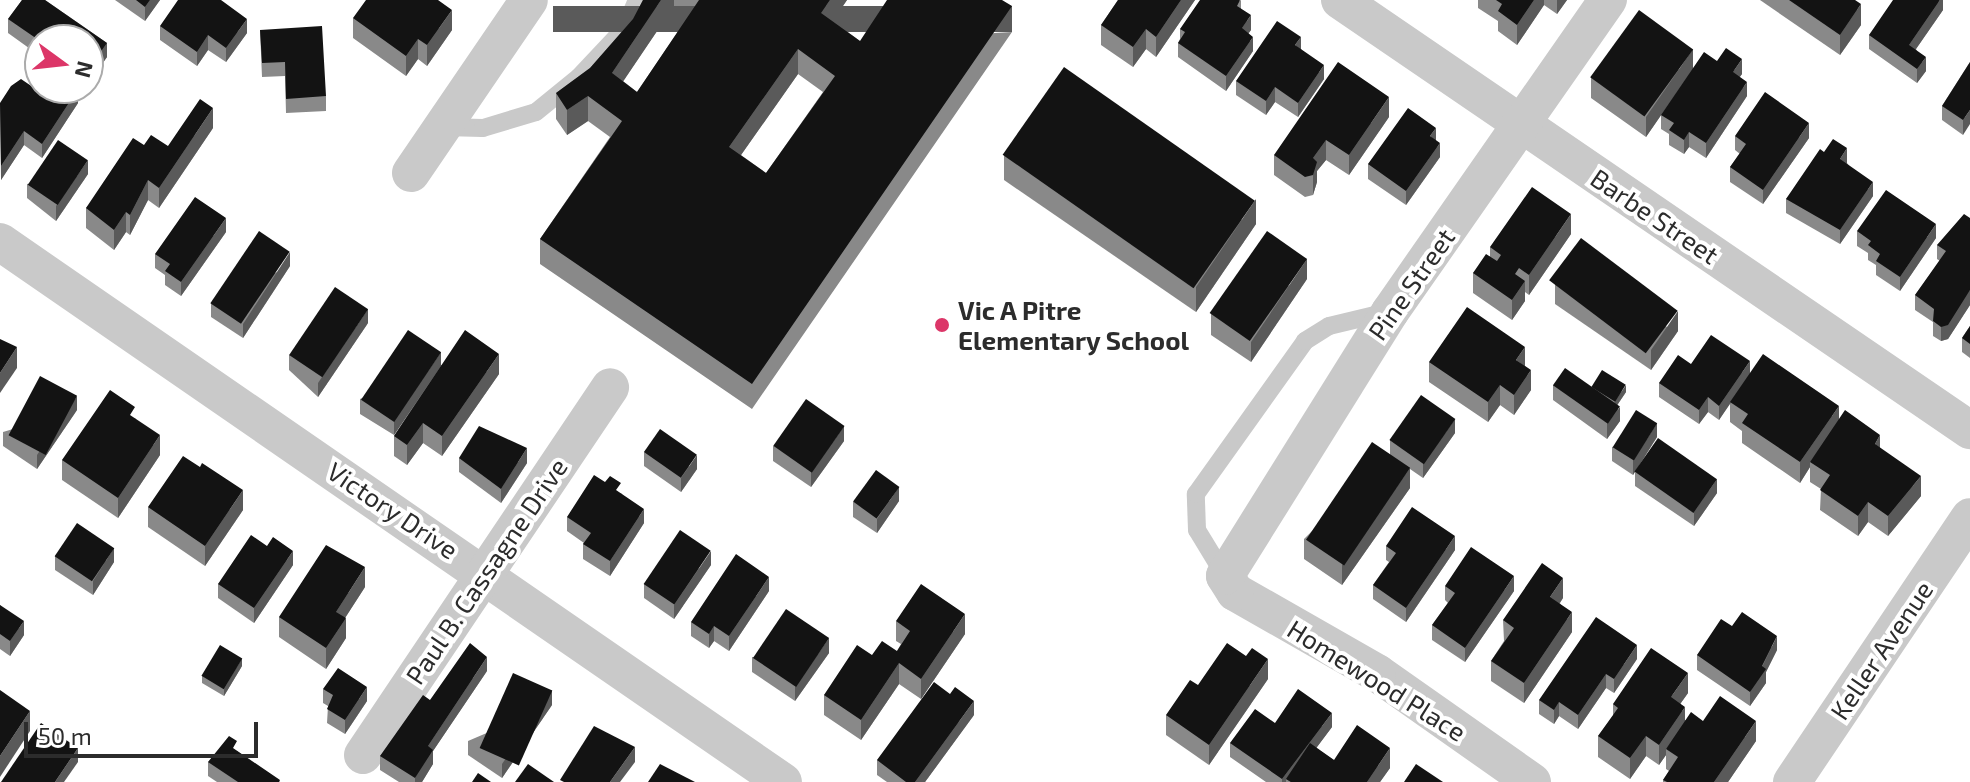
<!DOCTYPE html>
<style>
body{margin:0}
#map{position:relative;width:1970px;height:782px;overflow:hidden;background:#fff;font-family:"Exo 2",sans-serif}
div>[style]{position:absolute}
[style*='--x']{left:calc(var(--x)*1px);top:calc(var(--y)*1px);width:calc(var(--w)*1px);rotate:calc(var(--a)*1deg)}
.lane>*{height:18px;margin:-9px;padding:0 9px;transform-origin:9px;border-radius:9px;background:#c9c9c9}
.street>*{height:38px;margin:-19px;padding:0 19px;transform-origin:19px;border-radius:19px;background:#c9c9c9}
.wall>*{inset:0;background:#898989}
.shaded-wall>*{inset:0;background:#5a5a5a;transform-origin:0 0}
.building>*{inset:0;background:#131313;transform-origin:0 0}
.dots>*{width:22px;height:22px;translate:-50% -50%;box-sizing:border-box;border:4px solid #fff;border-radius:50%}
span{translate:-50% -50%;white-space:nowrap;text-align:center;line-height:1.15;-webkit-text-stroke:8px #fff;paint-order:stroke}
.street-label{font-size:26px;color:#2c2c2c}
.poi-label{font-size:26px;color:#2c2c2c;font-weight:700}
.left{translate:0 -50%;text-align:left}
.north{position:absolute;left:24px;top:24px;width:80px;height:80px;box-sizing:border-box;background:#fff;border:2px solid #ababab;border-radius:50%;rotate:105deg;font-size:22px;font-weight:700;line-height:32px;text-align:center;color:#2c2c2c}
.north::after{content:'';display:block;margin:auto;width:28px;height:36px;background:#dc3668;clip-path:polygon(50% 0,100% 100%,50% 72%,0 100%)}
.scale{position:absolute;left:24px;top:722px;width:234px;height:36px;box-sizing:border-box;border:4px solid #2c2c2c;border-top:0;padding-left:10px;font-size:24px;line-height:28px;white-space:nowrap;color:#2c2c2c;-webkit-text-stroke:6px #fff;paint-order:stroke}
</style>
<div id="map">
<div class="lane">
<i style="--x:443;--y:127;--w:40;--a:1.4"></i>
<i style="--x:483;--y:128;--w:55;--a:-16.8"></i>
<i style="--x:536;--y:112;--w:55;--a:-39.1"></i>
<i style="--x:579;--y:77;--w:67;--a:-46.8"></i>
<i style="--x:625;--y:28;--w:30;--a:-67"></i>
<i style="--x:1225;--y:576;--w:54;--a:-121.3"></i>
<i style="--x:1197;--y:530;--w:36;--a:-92"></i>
<i style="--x:1196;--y:494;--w:188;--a:-54.5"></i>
<i style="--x:1305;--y:341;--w:28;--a:-32"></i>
<i style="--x:1329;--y:326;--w:60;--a:-13.6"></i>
</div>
<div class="street">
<i style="--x:1340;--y:0;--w:763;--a:34.32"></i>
<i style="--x:411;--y:173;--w:209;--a:-55.7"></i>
<i style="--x:0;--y:242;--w:951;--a:34.59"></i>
<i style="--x:363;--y:755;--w:443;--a:-56.1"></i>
<i style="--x:1532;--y:782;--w:189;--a:-144.9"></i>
<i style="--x:1377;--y:673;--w:163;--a:-150.3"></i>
<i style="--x:1235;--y:592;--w:19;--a:-122"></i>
<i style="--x:1225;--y:576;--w:311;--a:-58"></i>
<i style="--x:1390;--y:312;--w:381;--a:-55.1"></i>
<i style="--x:1792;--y:782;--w:319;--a:-56.1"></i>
</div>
<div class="wall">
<i style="clip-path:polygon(22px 0,45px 0,107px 43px,107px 57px,88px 84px,88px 40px,40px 40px,40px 56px,8px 33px,8px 19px)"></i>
<i style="clip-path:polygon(115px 0,160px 0,145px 21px)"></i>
<i style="clip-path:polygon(evenodd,643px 0,847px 0,833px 21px,860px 41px,1012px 32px,752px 409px,540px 264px,540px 239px,610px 137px,588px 121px,567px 135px,556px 119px,556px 93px,590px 68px,633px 19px,643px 0,674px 6px,688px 17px,637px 92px,623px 81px,674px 6px,643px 0,798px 74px,823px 92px,766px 173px,741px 155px,798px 74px)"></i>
<i style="clip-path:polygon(1118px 0,1195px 0,1156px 57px,1146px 49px,1133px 67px,1101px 45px,1101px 25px)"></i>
<i style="clip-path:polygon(1241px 0,1241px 9px,1251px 30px,1248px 33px,1253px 51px,1226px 91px,1178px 57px,1178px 43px,1180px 39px,1180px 29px)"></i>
<i style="clip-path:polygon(1478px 0,1567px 0,1557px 14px,1544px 5px,1517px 45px,1498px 31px,1498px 21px,1478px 8px)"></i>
<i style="clip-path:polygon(1760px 0,1855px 0,1861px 25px,1840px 55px)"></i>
<i style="clip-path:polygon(1943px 0,1943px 10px,1916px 49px,1926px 71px,1917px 83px,1869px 49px,1869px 35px)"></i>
<i style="clip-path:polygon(353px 18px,452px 30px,427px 66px,418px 59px,406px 76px,353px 38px)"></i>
<i style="clip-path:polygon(160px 26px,247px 33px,226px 62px,208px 50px,197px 66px,160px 40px)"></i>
<i style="clip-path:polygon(260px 30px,326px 96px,326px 111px,286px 113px,285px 76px,262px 77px)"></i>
<i style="clip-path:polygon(1301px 49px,1324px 79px,1298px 117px,1275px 102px,1266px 115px,1236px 95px,1236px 81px)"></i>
<i style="clip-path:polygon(1717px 61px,1742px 74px,1739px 77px,1747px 96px,1706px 158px,1689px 147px,1684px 154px,1669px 145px,1669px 134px,1661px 129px,1661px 115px,1646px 137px,1591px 98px,1591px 78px,1693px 68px)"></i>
<i style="clip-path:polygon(1970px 62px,1963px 135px,1942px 120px,1942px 106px)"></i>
<i style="clip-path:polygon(46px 96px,78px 103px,42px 158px,24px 145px,1px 180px,0 103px)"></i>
<i style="clip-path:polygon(1389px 117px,1349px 175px,1326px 160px,1317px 171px,1317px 182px,1313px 195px,1305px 197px,1274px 175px,1274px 155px)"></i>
<i style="clip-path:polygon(213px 128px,159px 208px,148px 200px,130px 235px,126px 232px,114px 250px,86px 228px,86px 208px,144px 145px,168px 146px)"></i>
<i style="clip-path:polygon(1735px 136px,1809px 138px,1763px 204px,1730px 182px,1730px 167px,1740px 154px,1735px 150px)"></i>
<i style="clip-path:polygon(1436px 140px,1440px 157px,1406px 205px,1368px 179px,1368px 164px)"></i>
<i style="clip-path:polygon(1824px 152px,1847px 163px,1873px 196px,1840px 244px,1786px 213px,1786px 199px)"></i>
<i style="clip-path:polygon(1004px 155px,1256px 224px,1196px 312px,1004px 180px)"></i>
<i style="clip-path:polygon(88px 174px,56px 221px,27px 198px,27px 184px)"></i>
<i style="clip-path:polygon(1970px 218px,1970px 305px,1948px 339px,1941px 341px,1933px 336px,1933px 322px,1915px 310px,1915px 295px,1940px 261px,1937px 259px,1937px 245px)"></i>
<i style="clip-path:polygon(1857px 231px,1936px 238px,1900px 291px,1876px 275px,1876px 265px,1868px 260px,1868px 253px,1857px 246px)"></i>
<i style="clip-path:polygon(226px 232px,181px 296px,165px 285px,165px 275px,155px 268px,155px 254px)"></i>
<i style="clip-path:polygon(1571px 234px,1529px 295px,1525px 292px,1525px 301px,1512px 320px,1473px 293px,1473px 273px,1490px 256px,1490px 247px)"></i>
<i style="clip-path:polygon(290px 266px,243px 338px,211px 317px,211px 303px)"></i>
<i style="clip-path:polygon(1307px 279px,1251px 362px,1211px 335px,1211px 314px)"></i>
<i style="clip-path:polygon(1555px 284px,1678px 331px,1651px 370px,1555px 304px)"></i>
<i style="clip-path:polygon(368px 323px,318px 397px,289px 370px,289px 355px)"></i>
<i style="clip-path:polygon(1970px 326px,1970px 358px,1962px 352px,1962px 338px)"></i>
<i style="clip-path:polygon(1429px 362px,1525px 366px,1531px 390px,1514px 415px,1500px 405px,1488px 422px,1429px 382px)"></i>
<i style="clip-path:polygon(1691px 364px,1750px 374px,1839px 420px,1880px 448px,1921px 496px,1888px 536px,1868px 522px,1858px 536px,1820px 510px,1821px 489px,1810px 482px,1810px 467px,1800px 483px,1742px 443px,1742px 431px,1730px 422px,1730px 403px,1719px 420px,1708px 412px,1699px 424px,1659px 397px,1659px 383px)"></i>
<i style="clip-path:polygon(441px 365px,499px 374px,442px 456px,423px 443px,407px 465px,394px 456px,394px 436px,420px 396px,394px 435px,360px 414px,360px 399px)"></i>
<i style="clip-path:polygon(1553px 385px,1591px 387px,1626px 392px,1617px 405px,1620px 421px,1607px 439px,1553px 400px)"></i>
<i style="clip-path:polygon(77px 410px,37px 469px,3px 446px,3px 432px)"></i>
<i style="clip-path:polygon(135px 418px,160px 455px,118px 518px,62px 480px,62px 460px)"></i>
<i style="clip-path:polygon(1455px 433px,1423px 478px,1410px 469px,1410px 488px,1342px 585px,1304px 559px,1304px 539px,1390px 454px,1390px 440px)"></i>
<i style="clip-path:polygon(1657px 437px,1633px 475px,1612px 461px,1612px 447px)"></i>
<i style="clip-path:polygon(844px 441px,811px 487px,773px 461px,773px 446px)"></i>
<i style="clip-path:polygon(644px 452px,697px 469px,681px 492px,644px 466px)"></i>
<i style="clip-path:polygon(459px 458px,527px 463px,501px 503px,459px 472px)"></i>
<i style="clip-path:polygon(1635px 472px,1717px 493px,1694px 526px,1635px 486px)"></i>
<i style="clip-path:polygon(621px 493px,644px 523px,610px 576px,583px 559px,583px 544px,584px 543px,567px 531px,567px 517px)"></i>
<i style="clip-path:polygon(899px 501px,877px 533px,853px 517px,853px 502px)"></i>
<i style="clip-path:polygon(148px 507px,243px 510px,205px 566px,148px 527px)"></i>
<i style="clip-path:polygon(267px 546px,293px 565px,254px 623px,218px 598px,218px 584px)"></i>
<i style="clip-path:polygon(1386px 546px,1455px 550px,1406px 622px,1373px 599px,1373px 585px,1389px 562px,1386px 560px)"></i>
<i style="clip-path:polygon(55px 556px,114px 562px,93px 595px,55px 570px)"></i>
<i style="clip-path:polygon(711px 565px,674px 619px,644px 598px,644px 584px)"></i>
<i style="clip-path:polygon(1445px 586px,1514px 591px,1465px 662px,1432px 640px,1432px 625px,1448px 603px,1445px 600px)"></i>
<i style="clip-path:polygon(365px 587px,345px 618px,346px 638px,326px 669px,279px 637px,279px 617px)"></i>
<i style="clip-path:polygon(769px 591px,729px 651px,714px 641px,709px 648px,691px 636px,691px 622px)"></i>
<i style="clip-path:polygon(1563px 598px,1560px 603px,1572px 632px,1524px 703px,1491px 681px,1491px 661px,1504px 641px,1503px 620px)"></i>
<i style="clip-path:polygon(0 605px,24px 635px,10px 656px,0 649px)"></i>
<i style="clip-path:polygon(896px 621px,965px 634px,921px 699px,899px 684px,861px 740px,824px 715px,824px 695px,872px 655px,897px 651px,901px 644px,896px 641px)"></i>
<i style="clip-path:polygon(1732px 626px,1777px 650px,1766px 672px,1766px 683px,1750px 706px,1697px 670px,1697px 655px)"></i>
<i style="clip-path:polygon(829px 653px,795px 701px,752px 672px,752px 657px)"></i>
<i style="clip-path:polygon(1637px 659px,1614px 693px,1606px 688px,1578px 729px,1559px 716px,1554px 724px,1539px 714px,1539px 700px)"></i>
<i style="clip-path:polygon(242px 666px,224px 696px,202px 683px,202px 676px)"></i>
<i style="clip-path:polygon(487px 671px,433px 751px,433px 764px,422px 782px,399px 782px,380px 770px,380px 756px,430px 700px)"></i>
<i style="clip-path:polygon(1268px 679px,1209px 765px,1166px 735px,1166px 715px)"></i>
<i style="clip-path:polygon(323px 689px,367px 701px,345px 734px,327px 723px,328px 706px,323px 703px)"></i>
<i style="clip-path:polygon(1688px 693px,1680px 704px,1685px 720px,1703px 721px,1756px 741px,1728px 782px,1663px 782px,1663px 780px,1669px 771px,1666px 769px,1666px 755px,1659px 765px,1646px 756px,1630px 779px,1598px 757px,1598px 736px,1613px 716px,1613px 704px)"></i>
<i style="clip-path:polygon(552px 705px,502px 778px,468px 755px,468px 741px)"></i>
<i style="clip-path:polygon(974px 715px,925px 782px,887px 782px,877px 775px,877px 760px)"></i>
<i style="clip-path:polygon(1275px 723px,1332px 727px,1316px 748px,1334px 760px,1390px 768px,1380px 782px,1266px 782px,1230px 757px,1230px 743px)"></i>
<i style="clip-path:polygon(237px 751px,280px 782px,217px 782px,208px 776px,208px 762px)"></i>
</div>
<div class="shaded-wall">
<i style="clip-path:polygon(150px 0,160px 0,145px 21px,145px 7px)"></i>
<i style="clip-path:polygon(661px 0,674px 0,674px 6px,612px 98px,612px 73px)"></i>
<i style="clip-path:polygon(830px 0,847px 0,821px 38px,821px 13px)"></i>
<i style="clip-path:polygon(1181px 0,1195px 0,1156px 57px,1156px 37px)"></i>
<i style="clip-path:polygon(1534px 0,1544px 0,1544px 5px,1517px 45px,1517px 25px)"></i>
<i style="clip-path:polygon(1557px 0,1567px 0,1557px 14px)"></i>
<i style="clip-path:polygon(1940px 0,1943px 0,1943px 10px,1909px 59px,1909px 45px)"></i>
<i style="clip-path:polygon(1861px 4px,1861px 25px,1840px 55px,1840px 35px)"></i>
<i style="left:1012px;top:6px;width:26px;height:459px;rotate:90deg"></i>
<i style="clip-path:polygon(452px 10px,452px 30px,427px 66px,427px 45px)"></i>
<i style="clip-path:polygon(1251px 15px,1251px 30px,1242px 43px,1242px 28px)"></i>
<i style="clip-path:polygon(247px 19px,247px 33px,226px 62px,226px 48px)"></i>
<i style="clip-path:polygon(1146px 29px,1146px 49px,1133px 67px,1133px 47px)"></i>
<i style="clip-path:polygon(208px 35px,208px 50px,197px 66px,197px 52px)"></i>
<i style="clip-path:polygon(1253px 37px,1253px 51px,1226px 91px,1226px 76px)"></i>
<i style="clip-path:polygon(1301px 37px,1301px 51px,1295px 45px)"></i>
<i style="clip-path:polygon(418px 39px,418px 59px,406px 76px,406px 56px)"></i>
<i style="clip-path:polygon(107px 43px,107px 57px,88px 84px,88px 70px)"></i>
<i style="clip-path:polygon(798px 49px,798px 74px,729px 172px,729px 147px)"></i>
<i style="clip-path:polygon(1693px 49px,1693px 69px,1646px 137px,1646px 117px)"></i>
<i style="clip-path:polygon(1926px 57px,1926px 71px,1917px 83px,1917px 69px)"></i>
<i style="clip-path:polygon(1742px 59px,1742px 74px,1733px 87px,1733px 72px)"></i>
<i style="clip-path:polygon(1324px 65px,1324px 79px,1298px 117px,1298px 103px)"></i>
<i style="clip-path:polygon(1747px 82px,1747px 96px,1706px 158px,1706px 143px)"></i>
<i style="clip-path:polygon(1275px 87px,1275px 102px,1266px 115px,1266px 101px)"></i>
<i style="clip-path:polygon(78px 89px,78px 103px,42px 158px,42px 144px)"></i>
<i style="clip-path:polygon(588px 96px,588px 121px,567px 135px,567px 110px)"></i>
<i style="clip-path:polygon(1389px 97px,1389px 117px,1349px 175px,1349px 155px)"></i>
<i style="clip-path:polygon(213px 108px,213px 128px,159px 208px,159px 188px)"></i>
<i style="clip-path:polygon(1970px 110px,1970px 124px,1963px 135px,1963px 120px)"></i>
<i style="clip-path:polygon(1809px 123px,1809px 138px,1763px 204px,1763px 190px)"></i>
<i style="clip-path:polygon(1436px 128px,1436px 142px,1430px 136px)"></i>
<i style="clip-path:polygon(24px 131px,24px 145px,1px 180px,1px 166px)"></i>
<i style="clip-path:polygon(1689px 132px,1689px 147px,1684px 154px,1684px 140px)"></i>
<i style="clip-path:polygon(1326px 140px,1326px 160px,1317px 171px,1317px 182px,1313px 195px,1313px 158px)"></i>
<i style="clip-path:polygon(1440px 143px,1440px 157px,1406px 205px,1406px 191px)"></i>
<i style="clip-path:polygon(1847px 148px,1847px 163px,1840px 173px,1840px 159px)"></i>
<i style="clip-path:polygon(88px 160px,88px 174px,56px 221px,56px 206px)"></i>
<i style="clip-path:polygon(148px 180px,148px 200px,130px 235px,130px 215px)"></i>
<i style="clip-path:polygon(1873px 182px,1873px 196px,1840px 244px,1840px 230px)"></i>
<i style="clip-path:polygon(1256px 199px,1256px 224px,1196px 312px,1196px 287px)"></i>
<i style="clip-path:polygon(126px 212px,126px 232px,114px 250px,114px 230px)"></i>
<i style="clip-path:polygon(1571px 214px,1571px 234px,1529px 295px,1529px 275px)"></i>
<i style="clip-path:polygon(226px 218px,226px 232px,181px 296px,181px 282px)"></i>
<i style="clip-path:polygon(1936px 224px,1936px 238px,1900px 291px,1900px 277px)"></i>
<i style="clip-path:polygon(290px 252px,290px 266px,243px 338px,243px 324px)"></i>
<i style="clip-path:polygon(1307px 259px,1307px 279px,1251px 362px,1251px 342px)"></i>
<i style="clip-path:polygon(1525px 281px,1525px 301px,1512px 320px,1512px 300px)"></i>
<i style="clip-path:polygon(1970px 290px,1970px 305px,1948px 339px,1941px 341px,1941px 327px)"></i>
<i style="clip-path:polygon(368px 309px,368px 323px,318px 397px,318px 383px)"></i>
<i style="clip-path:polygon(1678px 311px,1678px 331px,1651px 370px,1651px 350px)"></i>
<i style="clip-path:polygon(17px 347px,17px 368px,0 393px,0 373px)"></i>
<i style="clip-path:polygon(1525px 347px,1525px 367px,1516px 360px)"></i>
<i style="clip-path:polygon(441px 352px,441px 366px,394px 435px,394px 421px)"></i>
<i style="clip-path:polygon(499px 354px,499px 374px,442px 456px,442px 436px)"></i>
<i style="clip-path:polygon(1750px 361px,1750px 375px,1719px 420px,1719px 406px)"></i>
<i style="clip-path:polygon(1531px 370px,1531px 390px,1514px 415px,1514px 395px)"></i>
<i style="clip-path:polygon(1500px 385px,1500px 405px,1488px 422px,1488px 402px)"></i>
<i style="clip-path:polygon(1626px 385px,1626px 392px,1614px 410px,1614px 403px)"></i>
<i style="clip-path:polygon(77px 396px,77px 410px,37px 469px,37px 455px)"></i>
<i style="clip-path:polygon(1708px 397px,1708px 412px,1699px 424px,1699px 410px)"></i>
<i style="clip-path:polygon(1839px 406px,1839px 426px,1810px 462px,1810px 467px,1800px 483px,1800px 462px)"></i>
<i style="clip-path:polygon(1620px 407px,1620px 421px,1607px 439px,1607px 424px)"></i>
<i style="clip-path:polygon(1455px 419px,1455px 433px,1423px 478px,1423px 464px)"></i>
<i style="clip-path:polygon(423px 423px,423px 443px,407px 465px,407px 445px)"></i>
<i style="clip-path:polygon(1657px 423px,1657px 437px,1633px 475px,1633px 461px)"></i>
<i style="clip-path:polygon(844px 426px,844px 441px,811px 487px,811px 473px)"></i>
<i style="clip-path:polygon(160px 435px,160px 455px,118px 518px,118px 498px)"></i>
<i style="clip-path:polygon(1880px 435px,1880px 455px,1875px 444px)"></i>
<i style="clip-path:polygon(527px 448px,527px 463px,501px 503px,501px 489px)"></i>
<i style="clip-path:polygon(697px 455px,697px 469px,681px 492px,681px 478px)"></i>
<i style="clip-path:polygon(1410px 468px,1410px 488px,1342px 585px,1342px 565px)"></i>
<i style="clip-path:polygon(1921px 476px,1921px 496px,1888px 536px,1888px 516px)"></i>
<i style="clip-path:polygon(1717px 479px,1717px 493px,1694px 526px,1694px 512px)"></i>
<i style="clip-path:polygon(899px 487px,899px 501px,877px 533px,877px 519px)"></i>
<i style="clip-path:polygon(243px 490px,243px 510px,205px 566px,205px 546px)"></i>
<i style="clip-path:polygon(1868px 502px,1868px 522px,1858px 536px,1858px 516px)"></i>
<i style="clip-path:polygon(644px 509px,644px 523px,610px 576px,610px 561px)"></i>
<i style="clip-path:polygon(1455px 536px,1455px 550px,1406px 622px,1406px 608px)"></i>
<i style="clip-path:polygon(114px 548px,114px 562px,93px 595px,93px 581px)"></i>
<i style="clip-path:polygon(293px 551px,293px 565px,254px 623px,254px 608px)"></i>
<i style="clip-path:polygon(711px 551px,711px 565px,674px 619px,674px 605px)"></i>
<i style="clip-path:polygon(365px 567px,365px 587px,336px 632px,336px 612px)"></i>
<i style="clip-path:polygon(1514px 576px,1514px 591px,1465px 662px,1465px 648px)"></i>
<i style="clip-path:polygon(769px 577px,769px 591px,729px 651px,729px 636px)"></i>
<i style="clip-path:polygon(1563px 578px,1563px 598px,1550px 617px,1550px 597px)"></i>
<i style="clip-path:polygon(1572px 612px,1572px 632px,1524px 703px,1524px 683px)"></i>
<i style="clip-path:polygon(965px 614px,965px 634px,921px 699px,921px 679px)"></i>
<i style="clip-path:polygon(346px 618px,346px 638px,326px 669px,326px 648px)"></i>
<i style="clip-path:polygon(24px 621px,24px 635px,10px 656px,10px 641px)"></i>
<i style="clip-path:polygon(714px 626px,714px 641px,709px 648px,709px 634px)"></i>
<i style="clip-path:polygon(1777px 636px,1777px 650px,1766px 672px,1766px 683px,1750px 706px,1750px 692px)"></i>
<i style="clip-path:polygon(829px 638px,829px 653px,795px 701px,795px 687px)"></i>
<i style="clip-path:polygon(1637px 645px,1637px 659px,1614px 693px,1614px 679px)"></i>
<i style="clip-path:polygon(487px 657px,487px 671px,433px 751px,433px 764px,422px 782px,415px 782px,415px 778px,428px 746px)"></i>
<i style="clip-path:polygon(242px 658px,242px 666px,224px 696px,224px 689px)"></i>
<i style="clip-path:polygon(1268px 659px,1268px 679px,1209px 765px,1209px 745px)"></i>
<i style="clip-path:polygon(899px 663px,899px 684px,861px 740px,861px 720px)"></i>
<i style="clip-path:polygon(1688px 673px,1688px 693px,1671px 717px,1671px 697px)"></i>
<i style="clip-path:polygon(1606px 674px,1606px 688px,1578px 729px,1578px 715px)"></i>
<i style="clip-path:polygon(367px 687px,367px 701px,345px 734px,345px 720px)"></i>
<i style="clip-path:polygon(552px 690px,552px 705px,502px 778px,502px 764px)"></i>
<i style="clip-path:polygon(974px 701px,974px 715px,925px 782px,915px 782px)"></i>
<i style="clip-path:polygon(1559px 702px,1559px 716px,1554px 724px,1554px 710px)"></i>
<i style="clip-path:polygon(1685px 707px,1685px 727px,1666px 749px,1666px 755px,1659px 765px,1659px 745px)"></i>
<i style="clip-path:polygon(30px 711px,30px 731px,0 777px,0 756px)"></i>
<i style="clip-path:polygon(1332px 713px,1332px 727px,1291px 782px,1286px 779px,1286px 782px,1282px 782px,1282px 779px)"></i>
<i style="clip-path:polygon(1756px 721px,1756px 741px,1728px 782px,1714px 782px)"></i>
<i style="clip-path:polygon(1646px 736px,1646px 756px,1630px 779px,1630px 758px)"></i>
<i style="clip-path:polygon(635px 747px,635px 762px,620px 782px,610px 782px)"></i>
<i style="clip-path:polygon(78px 748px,78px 762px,64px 782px,55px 782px)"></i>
<i style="clip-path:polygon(1390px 748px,1390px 768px,1380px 782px,1367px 782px)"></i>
</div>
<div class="building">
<i style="clip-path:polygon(22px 0,45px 0,107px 43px,88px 70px,88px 40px,40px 40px,40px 41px,8px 19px)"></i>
<i style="clip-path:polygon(136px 0,150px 0,145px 7px)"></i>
<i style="clip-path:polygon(178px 0,221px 0,247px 19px,226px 48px,208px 35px,197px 52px,160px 26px)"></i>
<i style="clip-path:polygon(366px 0,438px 0,452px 10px,427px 45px,418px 39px,406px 56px,353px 18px)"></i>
<i style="clip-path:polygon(evenodd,643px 0,661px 0,612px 73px,637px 92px,699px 0,830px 0,821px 13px,860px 41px,887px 0,1002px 0,1012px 6px,752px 384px,540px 239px,622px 121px,588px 96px,567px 110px,556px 93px,590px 68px,633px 19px,643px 0,798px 49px,835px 76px,766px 173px,729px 147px,798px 49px)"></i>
<i style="clip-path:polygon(1118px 0,1181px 0,1156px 37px,1146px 29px,1133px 47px,1101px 25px)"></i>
<i style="clip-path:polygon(1200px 0,1240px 0,1237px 6px,1251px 15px,1242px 28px,1253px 37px,1226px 76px,1178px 43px,1185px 32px,1180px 29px)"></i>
<i style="clip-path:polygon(1496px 0,1534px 0,1517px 25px,1498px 11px,1502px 4px)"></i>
<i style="clip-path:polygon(1789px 0,1855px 0,1861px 4px,1840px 35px)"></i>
<i style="clip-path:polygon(1893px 0,1940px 0,1909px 45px,1926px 57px,1917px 69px,1869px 35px)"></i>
<i style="left:1639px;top:10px;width:67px;height:83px;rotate:36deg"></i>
<i style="clip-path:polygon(1277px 21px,1301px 37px,1295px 45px,1324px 65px,1298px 103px,1275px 87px,1266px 101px,1236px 81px)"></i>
<i style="clip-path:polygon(322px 26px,326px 96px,286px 99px,285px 62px,262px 63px,260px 30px)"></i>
<i style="clip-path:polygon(1726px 48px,1742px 59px,1733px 72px,1747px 82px,1706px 143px,1689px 132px,1684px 140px,1669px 130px,1674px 123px,1661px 115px,1704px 52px,1717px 61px)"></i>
<i style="clip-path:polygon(1338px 62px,1389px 97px,1349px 155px,1326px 140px,1313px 158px,1317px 162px,1313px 175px,1305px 177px,1274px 155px)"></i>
<i style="clip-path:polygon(1970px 62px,1970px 110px,1963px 120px,1942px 106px)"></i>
<i style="left:1064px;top:67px;width:233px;height:107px;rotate:35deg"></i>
<i style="clip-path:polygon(21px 79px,46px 96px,52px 88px,77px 88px,78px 89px,42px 144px,24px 131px,1px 166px,0 103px,11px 86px)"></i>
<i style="clip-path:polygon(1765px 92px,1809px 123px,1763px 190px,1730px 167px,1746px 144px,1735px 136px)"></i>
<i style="clip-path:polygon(200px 99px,213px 108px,159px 188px,148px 180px,130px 215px,126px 212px,114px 230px,86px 208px,133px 138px,144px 145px,151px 135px,168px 146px)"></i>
<i style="clip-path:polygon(1408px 108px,1436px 128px,1430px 136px,1440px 143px,1406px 191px,1368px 164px)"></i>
<i style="clip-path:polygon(1833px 139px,1847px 148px,1840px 159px,1873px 182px,1840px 230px,1786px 199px,1820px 149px,1824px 152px)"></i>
<i style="left:58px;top:140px;width:36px;height:54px;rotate:34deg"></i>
<i style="clip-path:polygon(1532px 187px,1571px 214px,1529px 275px,1519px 268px,1515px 274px,1525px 281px,1512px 300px,1473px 273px,1486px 254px,1497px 261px,1501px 255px,1490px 247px)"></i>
<i style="clip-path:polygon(1886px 190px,1936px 224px,1900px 277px,1876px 261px,1880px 254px,1868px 245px,1871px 241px,1857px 231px)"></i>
<i style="clip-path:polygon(195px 197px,226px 218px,181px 282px,165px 271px,170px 264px,155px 254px)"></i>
<i style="clip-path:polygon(1964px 214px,1970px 218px,1970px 290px,1948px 325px,1941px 327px,1933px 321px,1934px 309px,1915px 295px,1946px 251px,1937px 245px)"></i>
<i style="left:259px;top:231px;width:37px;height:87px;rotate:34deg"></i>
<i style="left:1267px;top:231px;width:49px;height:100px;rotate:35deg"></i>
<i style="left:1581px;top:238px;width:121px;height:53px;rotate:37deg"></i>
<i style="left:335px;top:287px;width:40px;height:82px;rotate:34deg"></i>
<i style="clip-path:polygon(1467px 307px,1525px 347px,1516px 360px,1531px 370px,1514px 395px,1500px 385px,1488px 402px,1429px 362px)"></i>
<i style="clip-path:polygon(1970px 326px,1970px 344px,1962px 338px)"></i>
<i style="left:408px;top:330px;width:40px;height:84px;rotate:34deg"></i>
<i style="clip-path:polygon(465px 330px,499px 354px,442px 436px,423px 423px,407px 445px,394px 436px)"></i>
<i style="clip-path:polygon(1711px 335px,1750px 361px,1719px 406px,1708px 397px,1699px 410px,1659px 383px,1678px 355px,1691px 364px)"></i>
<i style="clip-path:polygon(0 339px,17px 347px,0 373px)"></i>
<i style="clip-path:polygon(1763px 354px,1839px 406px,1800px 462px,1742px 423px,1748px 414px,1730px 402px)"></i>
<i style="left:1565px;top:368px;width:67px;height:21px;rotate:35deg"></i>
<i style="left:1602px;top:370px;width:28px;height:20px;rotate:32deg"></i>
<i style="left:40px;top:376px;width:42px;height:67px;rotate:28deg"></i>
<i style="clip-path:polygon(110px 390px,135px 407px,130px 415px,160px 435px,118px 498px,62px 460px)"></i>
<i style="left:1421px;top:395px;width:42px;height:55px;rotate:35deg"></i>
<i style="left:806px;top:399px;width:47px;height:57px;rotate:35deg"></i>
<i style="left:1636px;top:410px;width:25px;height:44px;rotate:32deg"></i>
<i style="clip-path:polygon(1845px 410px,1880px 435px,1875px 444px,1921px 476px,1888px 516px,1868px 502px,1858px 516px,1820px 490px,1830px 475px,1810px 462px)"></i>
<i style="clip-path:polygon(479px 426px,527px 448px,501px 489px,459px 458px)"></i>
<i style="left:660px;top:429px;width:45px;height:28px;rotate:35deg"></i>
<i style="left:1658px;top:438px;width:72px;height:41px;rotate:35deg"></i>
<i style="left:1372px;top:442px;width:46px;height:118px;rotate:34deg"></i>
<i style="clip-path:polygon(183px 456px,200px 467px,202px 463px,243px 490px,205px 546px,148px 507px)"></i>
<i style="left:876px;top:470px;width:29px;height:39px;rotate:36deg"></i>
<i style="clip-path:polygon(594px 475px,605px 482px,610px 476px,621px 483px,616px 490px,644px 509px,610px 561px,583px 544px,591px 533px,567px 517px)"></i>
<i style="clip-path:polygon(1412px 507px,1455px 536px,1406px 608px,1373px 585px,1396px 553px,1386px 546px)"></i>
<i style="left:77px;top:523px;width:45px;height:40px;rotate:34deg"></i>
<i style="left:680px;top:530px;width:37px;height:65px;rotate:34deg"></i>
<i style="clip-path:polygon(251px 535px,267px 546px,273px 537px,293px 551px,254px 608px,218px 584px)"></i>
<i style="clip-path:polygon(326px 545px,365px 567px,336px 612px,346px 618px,326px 648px,279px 617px)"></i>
<i style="clip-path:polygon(1471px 547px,1514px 576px,1465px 648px,1432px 625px,1455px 593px,1445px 586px)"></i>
<i style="clip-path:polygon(736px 554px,769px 577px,729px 636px,714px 626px,709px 634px,691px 622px)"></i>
<i style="clip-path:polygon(1542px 563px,1563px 578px,1550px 597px,1572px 612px,1524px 683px,1491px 661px,1514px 628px,1503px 620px)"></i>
<i style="clip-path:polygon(921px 584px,965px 614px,921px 679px,899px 663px,861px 720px,824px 695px,857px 645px,872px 655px,882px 641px,897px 651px,910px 631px,896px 621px)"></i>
<i style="clip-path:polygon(0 605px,24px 621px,10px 641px,0 634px)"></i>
<i style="left:786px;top:609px;width:52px;height:59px;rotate:34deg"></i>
<i style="clip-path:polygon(1742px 612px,1777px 636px,1762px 666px,1766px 669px,1750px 692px,1697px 655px,1721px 619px,1732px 626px)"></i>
<i style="clip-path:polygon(1596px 617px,1637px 645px,1614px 679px,1606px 674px,1578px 715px,1559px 702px,1554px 710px,1539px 700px)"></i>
<i style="clip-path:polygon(470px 643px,487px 657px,428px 746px,433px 750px,415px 778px,380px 756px,423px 695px,430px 700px)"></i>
<i style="clip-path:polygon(1227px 643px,1246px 656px,1252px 648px,1268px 659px,1209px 745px,1166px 715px,1190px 680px,1198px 685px)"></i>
<i style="left:220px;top:645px;width:26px;height:36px;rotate:31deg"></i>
<i style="clip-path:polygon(1651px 648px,1688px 673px,1671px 697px,1685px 707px,1659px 745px,1646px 736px,1630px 758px,1598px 736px,1618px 708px,1613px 704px)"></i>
<i style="clip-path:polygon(338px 668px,367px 687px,345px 720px,327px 709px,333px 695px,323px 689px)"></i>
<i style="left:513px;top:673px;width:43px;height:82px;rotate:24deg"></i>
<i style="clip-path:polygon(934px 682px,950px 694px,955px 687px,974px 701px,915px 782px,906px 782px,877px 760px)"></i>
<i style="clip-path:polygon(1298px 689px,1332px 713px,1282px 779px,1230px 743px,1255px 709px,1275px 723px)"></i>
<i style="clip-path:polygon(0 690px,30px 711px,0 756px)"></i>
<i style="clip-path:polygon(1720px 696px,1756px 721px,1714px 782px,1667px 782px,1663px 780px,1678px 757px,1666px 749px,1691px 712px,1703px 721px)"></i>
<i style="clip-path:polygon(41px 723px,78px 748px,55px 782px,1px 782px)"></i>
<i style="clip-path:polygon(1357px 725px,1390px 748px,1367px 782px,1291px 782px,1286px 779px,1310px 743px,1334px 760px)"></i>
<i style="clip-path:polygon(594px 726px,635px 747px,610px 782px,564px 782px,560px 780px)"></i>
<i style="clip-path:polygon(229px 736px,237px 741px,233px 748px,280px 780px,279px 782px,238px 782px,208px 762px)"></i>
<i style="clip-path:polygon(528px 764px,554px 782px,515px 782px)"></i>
<i style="clip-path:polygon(660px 764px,695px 782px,648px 782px)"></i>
<i style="clip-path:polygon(1416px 764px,1443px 782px,1404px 782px)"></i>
<i style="clip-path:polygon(478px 773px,491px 782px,472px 782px)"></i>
</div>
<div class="dots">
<i style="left:942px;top:325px;background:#dc3668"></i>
</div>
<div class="street-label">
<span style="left:1655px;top:216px;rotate:34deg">Barbe Street</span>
<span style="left:1411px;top:284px;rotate:-55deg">Pine Street</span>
<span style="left:393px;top:510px;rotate:34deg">Victory Drive</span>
<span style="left:486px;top:571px;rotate:-56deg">Paul B. Cassagne Drive</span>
<span style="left:1881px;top:650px;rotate:-56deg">Keller Avenue</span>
<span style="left:1377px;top:680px;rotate:32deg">Homewood Place</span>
</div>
<div class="poi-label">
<span class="left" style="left:958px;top:325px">Vic A Pitre<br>Elementary School</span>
</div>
<div class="north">N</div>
<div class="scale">50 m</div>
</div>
